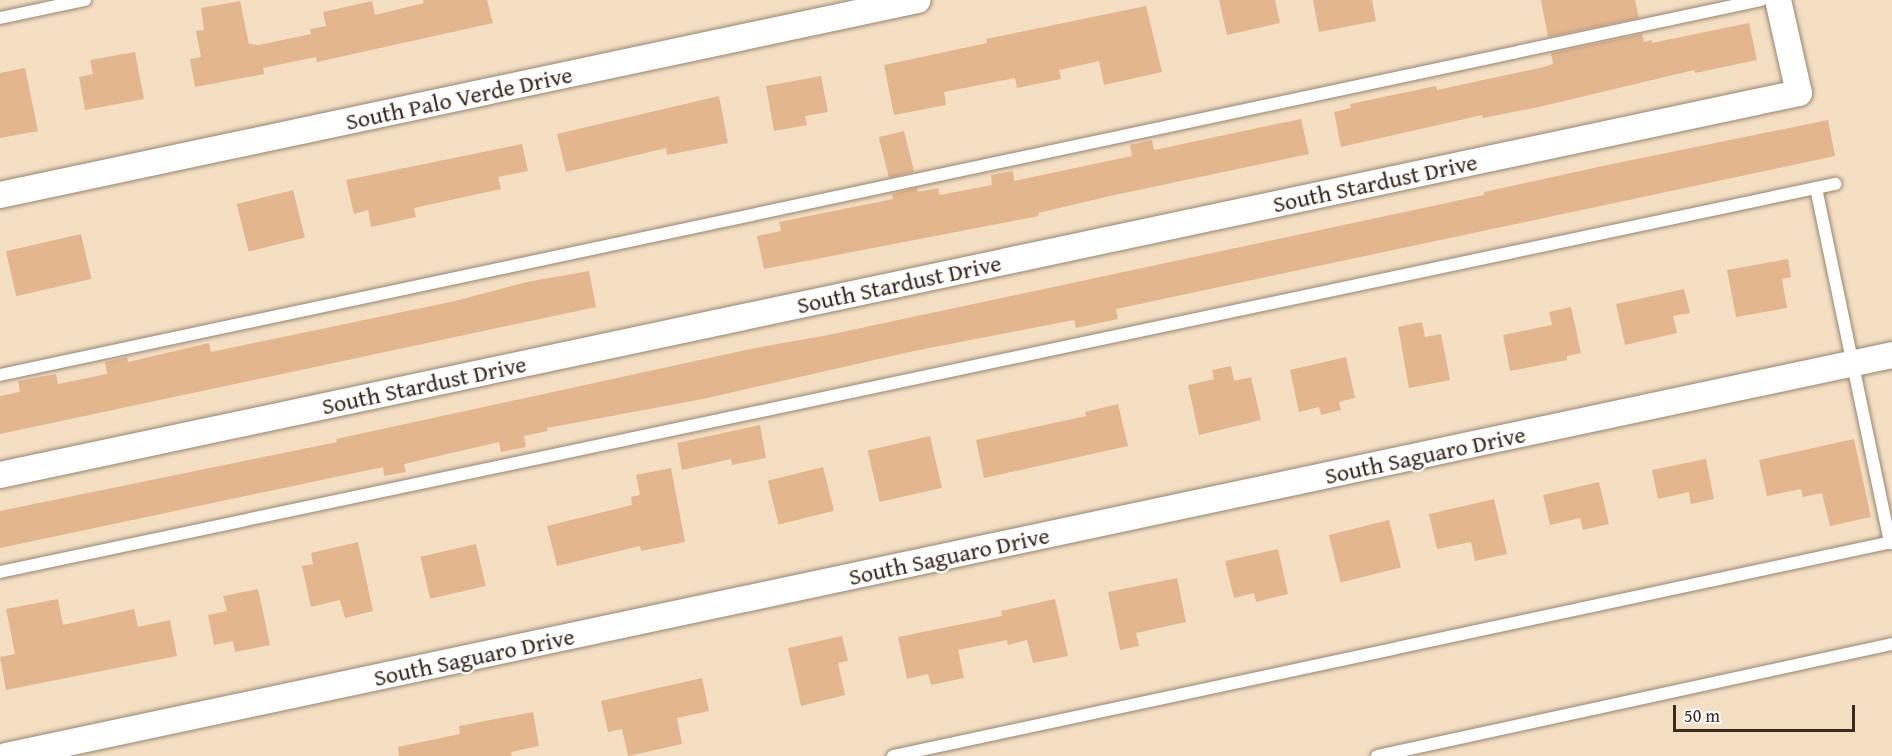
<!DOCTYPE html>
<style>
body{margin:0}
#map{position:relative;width:1892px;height:756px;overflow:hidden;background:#f4dfc3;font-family:"Gentium Book Plus",serif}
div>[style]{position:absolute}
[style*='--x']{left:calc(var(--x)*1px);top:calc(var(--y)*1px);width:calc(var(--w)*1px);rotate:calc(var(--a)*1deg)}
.building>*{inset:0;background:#e3b68e;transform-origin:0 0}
.roads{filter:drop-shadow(0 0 2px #988470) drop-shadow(0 0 2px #988470)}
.lane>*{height:12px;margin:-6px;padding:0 6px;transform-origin:6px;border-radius:6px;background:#fff}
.street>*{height:26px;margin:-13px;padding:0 13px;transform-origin:13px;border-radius:13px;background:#fff}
span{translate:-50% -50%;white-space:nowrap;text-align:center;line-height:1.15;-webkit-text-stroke:4.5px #fff;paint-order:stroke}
.street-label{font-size:24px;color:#3b2a1e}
.scale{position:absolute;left:1673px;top:705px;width:182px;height:27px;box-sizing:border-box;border:3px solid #3b2a1e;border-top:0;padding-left:8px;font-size:18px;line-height:21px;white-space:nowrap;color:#3b2a1e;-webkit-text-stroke:4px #fff;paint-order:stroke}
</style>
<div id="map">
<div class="building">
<i style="clip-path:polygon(423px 0,487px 0,493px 23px,317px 62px,316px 57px,263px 68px,264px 74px,195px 87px,190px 59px,201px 57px,196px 31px,204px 30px,201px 8px,240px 1px,249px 44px,259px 45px,311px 34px,310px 29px,326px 26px,323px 12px,372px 1px,375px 15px,424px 3px)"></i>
<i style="clip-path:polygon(1219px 0,1275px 0,1280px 23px,1227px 35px)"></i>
<i style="clip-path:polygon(1313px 0,1372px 0,1376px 21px,1319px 32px)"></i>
<i style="clip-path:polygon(1541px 0,1635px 0,1639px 18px,1548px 37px)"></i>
<i style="clip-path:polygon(1146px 6px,1162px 72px,1104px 85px,1099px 61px,1059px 70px,1061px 79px,1017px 88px,1015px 78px,944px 92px,946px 105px,894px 115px,884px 65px,987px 43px,986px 39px)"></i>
<i style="clip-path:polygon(1749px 23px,1757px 60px,1695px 73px,1694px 70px,1539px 107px,1483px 118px,1482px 115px,1341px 147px,1334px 112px,1351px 108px,1350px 104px,1436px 86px,1437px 90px,1544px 67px,1553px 64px,1551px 53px,1642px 34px,1644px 42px,1652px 40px,1652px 43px)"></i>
<i style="clip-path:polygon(135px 52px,144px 99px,85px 110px,79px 77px,93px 74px,90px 60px)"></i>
<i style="clip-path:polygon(25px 68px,38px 131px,0 138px,0 73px)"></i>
<i style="clip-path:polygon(821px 76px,828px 112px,805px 116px,807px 125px,774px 131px,766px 86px)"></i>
<i style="clip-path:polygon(719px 96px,728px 143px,667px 155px,666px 148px,566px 172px,557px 134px)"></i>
<i style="clip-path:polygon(1301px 119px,1309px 154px,1110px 196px,1038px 213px,1039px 216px,764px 269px,757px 236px,781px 231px,779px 222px,893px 199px,892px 194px,917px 188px,918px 192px,938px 188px,940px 195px,992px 185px,991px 175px,1013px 171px,1014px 181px,1132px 156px,1130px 145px,1152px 140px,1154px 150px)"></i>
<i style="clip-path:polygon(1828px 120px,1835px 156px,1116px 309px,1118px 319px,1076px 328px,1074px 320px,914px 351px,703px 399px,547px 428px,548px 431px,524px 436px,526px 447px,501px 452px,499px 442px,404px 464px,406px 472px,384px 476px,383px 467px,0 548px,0 511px,337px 442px,336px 439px,755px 348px,828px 335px,1484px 195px,1484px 192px,1612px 164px)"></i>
<i style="left:904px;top:131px;width:42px;height:26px;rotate:76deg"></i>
<i style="clip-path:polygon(522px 144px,528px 171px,498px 177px,501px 189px,414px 208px,416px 217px,371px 227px,368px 210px,354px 214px,346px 180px)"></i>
<i style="left:293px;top:190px;width:49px;height:58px;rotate:76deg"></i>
<i style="left:81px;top:234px;width:46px;height:77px;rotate:77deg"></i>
<i style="clip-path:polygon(1788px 259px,1791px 277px,1782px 279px,1787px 308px,1736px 317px,1727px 270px)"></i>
<i style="clip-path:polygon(589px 271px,596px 307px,0 434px,0 396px,20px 392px,18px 381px,56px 374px,58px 384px,107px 374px,105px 362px,127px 357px,128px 362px,209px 343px,211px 352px,455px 301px,527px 282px)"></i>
<i style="clip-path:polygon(1684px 289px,1690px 313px,1673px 316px,1677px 333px,1625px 345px,1616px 304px)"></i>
<i style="clip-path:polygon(1571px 307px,1581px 353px,1567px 356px,1567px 360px,1510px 371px,1503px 335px,1552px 325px,1549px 312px)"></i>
<i style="clip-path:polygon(1422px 322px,1425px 337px,1441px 334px,1450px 380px,1409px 388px,1398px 327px)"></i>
<i style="clip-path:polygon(1346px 357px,1355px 398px,1339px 402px,1341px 410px,1321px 415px,1319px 407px,1299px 412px,1290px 370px)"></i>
<i style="clip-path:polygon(1231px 366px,1234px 381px,1251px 377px,1261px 420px,1199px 435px,1188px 385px,1214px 379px,1212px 370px)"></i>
<i style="clip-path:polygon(1118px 404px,1128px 446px,984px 478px,976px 440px,1086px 416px,1085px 412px)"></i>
<i style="clip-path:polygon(760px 425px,766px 458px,732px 465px,731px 459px,682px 470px,677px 443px)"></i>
<i style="left:930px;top:436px;width:53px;height:64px;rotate:77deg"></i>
<i style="clip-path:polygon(1854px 439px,1871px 517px,1830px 526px,1822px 493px,1803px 497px,1801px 489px,1767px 496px,1759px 460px)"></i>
<i style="clip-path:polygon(1706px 459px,1714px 499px,1691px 504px,1689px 492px,1658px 499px,1652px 470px)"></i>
<i style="left:823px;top:467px;width:45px;height:57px;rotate:76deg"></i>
<i style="clip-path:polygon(671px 468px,685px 542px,641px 551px,640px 546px,557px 566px,547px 526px,632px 505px,631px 497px,640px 495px,636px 475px)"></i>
<i style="clip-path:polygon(1599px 482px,1609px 524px,1583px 530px,1580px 518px,1550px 525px,1543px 495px)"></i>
<i style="clip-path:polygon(1494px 499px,1507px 554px,1475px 561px,1471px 542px,1437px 549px,1429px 514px)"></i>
<i style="left:1389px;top:520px;width:49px;height:62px;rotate:76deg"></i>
<i style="clip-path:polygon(358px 542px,373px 611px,345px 618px,340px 600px,311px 607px,302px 566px,313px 564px,311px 553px)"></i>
<i style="left:476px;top:544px;width:43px;height:57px;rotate:77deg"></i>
<i style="clip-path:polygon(1278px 549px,1288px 594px,1256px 602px,1254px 593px,1234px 598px,1225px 561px)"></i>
<i style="clip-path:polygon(1177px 578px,1186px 622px,1136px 633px,1139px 646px,1120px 650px,1108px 592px)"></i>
<i style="clip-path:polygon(258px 589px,270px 645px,235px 652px,233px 641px,214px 645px,208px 615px,227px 611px,223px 596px)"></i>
<i style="clip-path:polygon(58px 599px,63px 625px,134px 609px,138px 627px,170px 620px,177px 656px,6px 690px,0 657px,15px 654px,6px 609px)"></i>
<i style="clip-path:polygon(1055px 599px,1068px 656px,1033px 663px,1027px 640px,1008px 645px,1007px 640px,958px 650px,964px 678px,931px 685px,928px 674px,907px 679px,898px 637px,1002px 616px,1001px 611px)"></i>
<i style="clip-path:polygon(842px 636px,848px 661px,838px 663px,845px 695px,801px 706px,788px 648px)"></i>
<i style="clip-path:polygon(702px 678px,709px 711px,677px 718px,682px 744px,628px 756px,622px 729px,608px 732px,601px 701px)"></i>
<i style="clip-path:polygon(533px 712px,539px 746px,511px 752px,512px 756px,399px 756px,398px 747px,460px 734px,459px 726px)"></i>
</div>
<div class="roads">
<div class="lane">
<i style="--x:0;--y:18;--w:87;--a:-12"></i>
<i style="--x:1816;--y:188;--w:363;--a:78.2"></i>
<i style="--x:0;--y:375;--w:1800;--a:-12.02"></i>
<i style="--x:0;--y:572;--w:1876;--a:-11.94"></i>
<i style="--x:893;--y:756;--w:1022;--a:-12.09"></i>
<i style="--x:1377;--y:756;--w:527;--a:-12.27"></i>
</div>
<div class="street">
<i style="--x:0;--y:195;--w:938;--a:-11.99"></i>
<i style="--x:0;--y:475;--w:1839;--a:-11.99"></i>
<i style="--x:1799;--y:93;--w:95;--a:-102.7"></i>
<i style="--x:6;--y:756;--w:1928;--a:-12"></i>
</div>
</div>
<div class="street-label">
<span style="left:459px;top:98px;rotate:-12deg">South Palo Verde Drive</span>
<span style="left:1375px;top:183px;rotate:-12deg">South Stardust Drive</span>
<span style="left:899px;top:284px;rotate:-12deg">South Stardust Drive</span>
<span style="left:424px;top:385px;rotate:-12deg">South Stardust Drive</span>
<span style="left:1425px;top:455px;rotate:-12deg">South Saguaro Drive</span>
<span style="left:949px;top:556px;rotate:-12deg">South Saguaro Drive</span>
<span style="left:474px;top:657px;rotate:-12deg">South Saguaro Drive</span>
</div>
<div class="scale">50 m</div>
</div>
